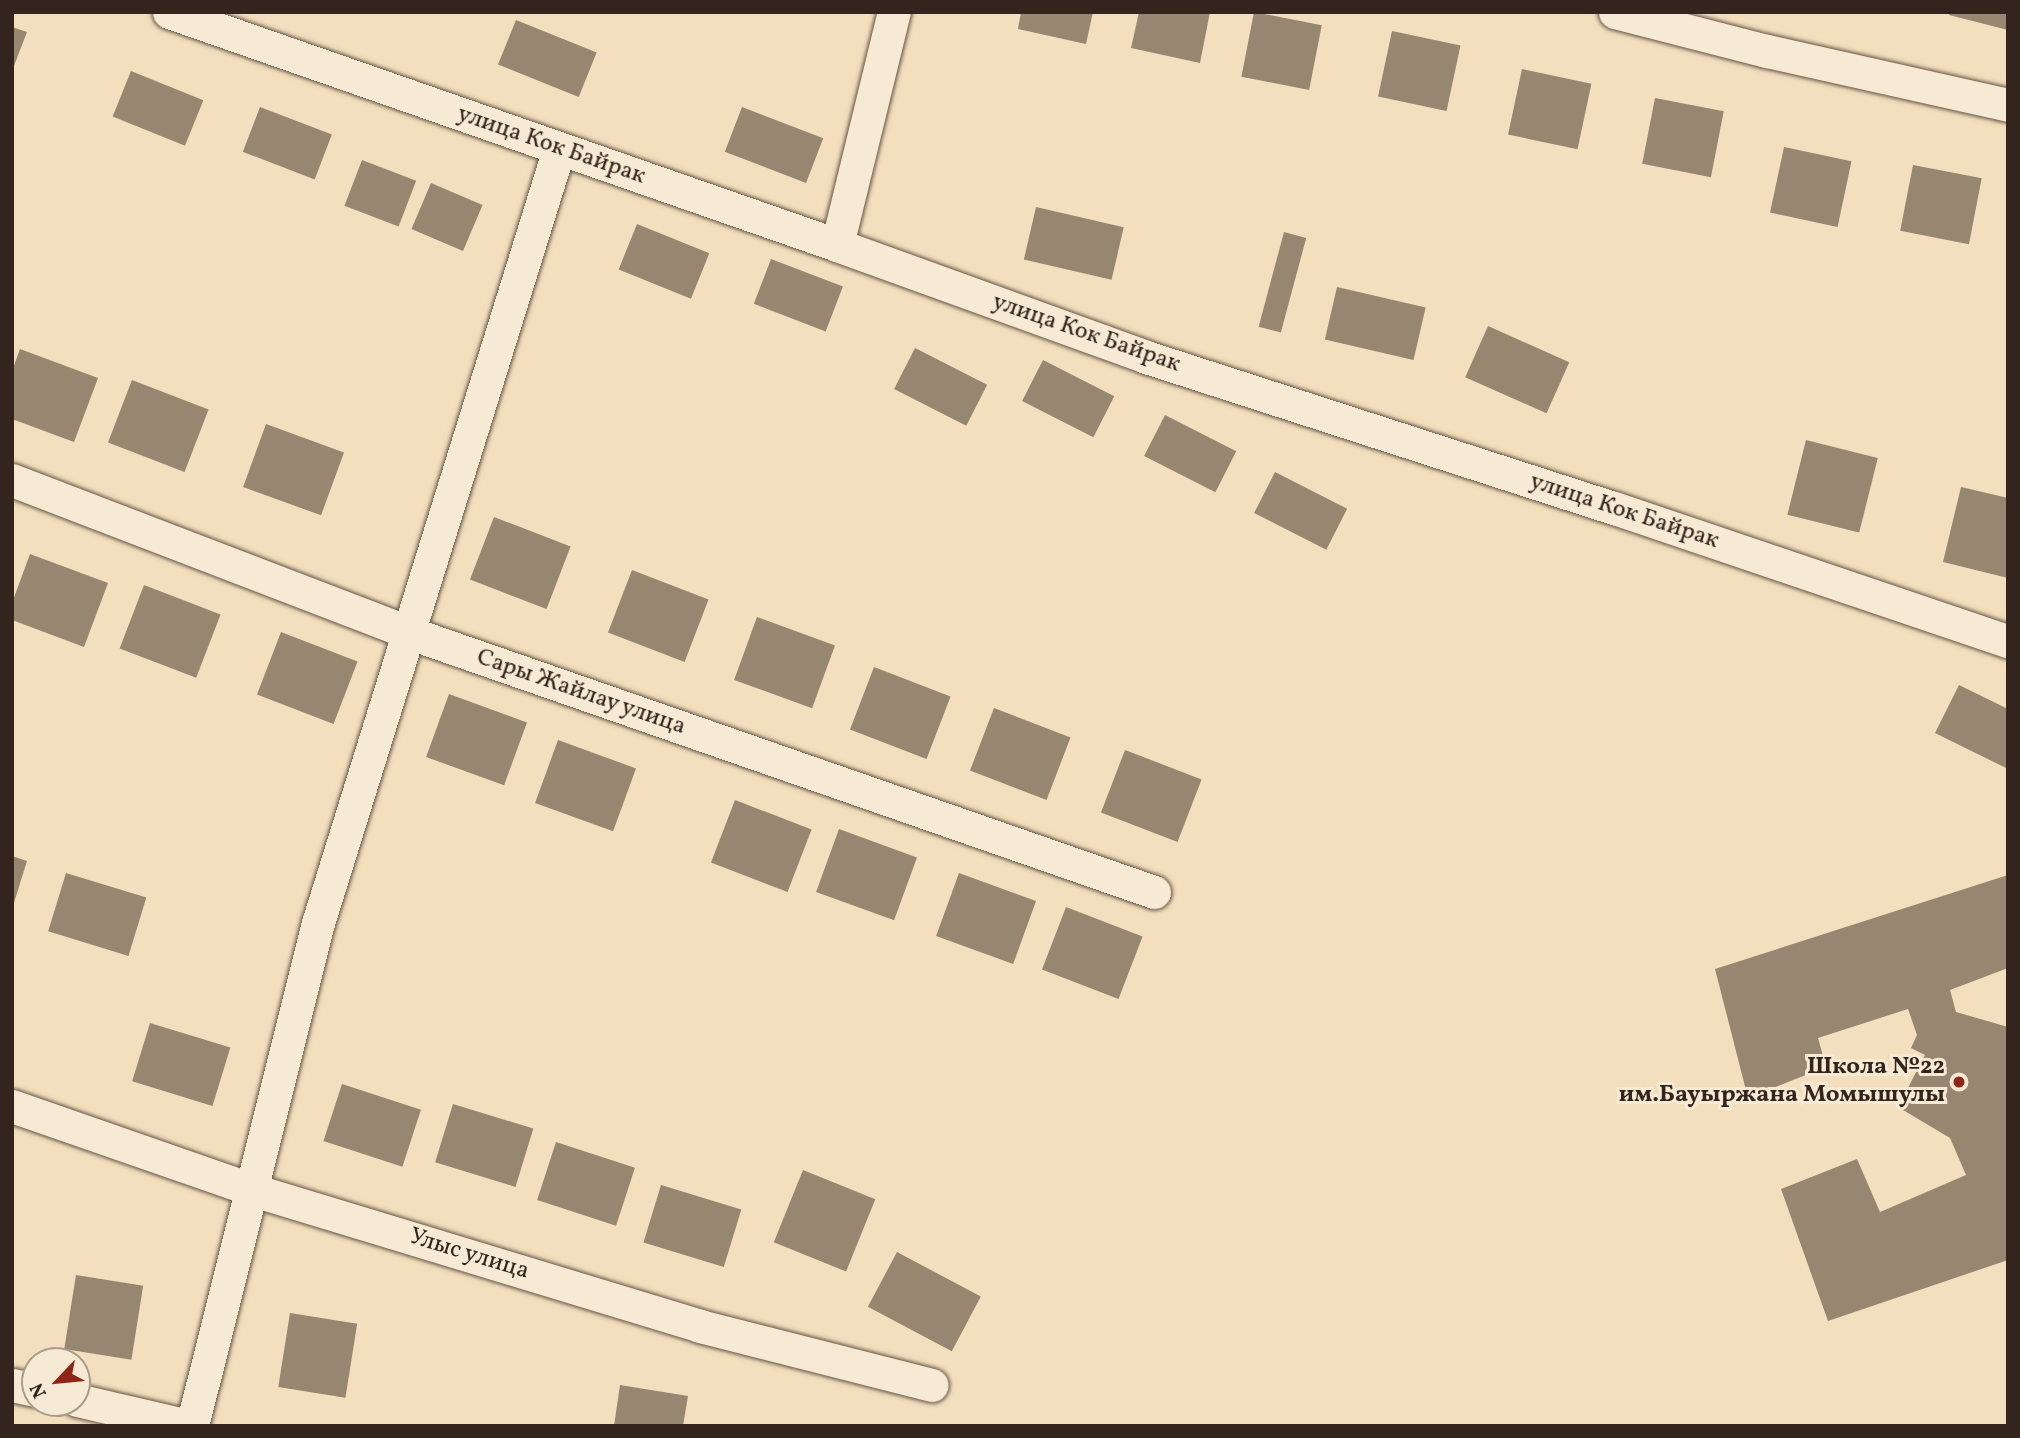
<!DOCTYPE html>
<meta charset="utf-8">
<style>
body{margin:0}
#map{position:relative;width:2020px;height:1438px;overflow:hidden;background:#f3dfbd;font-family:Vollkorn,serif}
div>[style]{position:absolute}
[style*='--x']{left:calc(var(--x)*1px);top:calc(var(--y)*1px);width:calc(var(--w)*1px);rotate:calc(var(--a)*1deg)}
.building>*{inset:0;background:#978670;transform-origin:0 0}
.roads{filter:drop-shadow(0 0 2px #635445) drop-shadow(0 0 2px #635445)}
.minor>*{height:33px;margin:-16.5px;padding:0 16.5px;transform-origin:16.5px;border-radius:16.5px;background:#f7ead4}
.dots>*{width:19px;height:19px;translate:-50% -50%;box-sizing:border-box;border:4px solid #f7ead4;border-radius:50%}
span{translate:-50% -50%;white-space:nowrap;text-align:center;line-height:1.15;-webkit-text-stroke:6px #f7ead4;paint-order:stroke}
.street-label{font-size:24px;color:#33251d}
.poi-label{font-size:24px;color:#33251d;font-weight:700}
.right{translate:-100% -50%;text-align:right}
.frame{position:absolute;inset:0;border:14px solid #33251d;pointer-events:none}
.north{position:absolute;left:21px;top:1347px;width:70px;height:70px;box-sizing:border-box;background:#f7ead4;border:2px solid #a99b8b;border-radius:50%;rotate:244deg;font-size:19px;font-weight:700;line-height:28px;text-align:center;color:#33251d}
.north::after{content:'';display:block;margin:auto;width:24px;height:32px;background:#8f2418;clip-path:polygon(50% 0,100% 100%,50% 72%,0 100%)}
</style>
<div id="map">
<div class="building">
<i style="clip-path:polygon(1021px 12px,1093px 12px,1086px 44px,1018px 29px)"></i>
<i style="clip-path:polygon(1139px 12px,1210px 12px,1200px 63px,1131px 48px)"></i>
<i style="left:1254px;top:12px;width:69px;height:66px;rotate:11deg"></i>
<i style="clip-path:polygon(1950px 12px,2008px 12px,2008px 30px,1949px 15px)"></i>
<i style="left:516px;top:20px;width:87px;height:48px;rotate:22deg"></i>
<i style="clip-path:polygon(12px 27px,27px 32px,12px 71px)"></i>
<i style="left:1392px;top:31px;width:70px;height:67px;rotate:12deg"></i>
<i style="left:1522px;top:69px;width:71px;height:67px;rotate:12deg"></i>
<i style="left:131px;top:71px;width:78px;height:49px;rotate:22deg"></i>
<i style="left:1655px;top:98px;width:70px;height:67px;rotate:11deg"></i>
<i style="left:260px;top:107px;width:77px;height:48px;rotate:21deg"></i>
<i style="left:742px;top:107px;width:87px;height:48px;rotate:21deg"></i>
<i style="left:1784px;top:147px;width:69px;height:67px;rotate:12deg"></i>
<i style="left:362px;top:160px;width:58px;height:49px;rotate:21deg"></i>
<i style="left:1913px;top:165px;width:70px;height:67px;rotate:11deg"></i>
<i style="left:431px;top:183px;width:56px;height:50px;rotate:23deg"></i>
<i style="left:1036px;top:207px;width:90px;height:54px;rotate:13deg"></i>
<i style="left:637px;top:224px;width:78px;height:49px;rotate:22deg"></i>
<i style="left:1284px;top:232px;width:23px;height:98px;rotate:15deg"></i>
<i style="left:771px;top:259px;width:77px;height:48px;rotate:21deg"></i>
<i style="left:1337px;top:287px;width:91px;height:54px;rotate:13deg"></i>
<i style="left:1488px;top:326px;width:89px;height:56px;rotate:24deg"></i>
<i style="left:915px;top:348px;width:81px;height:46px;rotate:27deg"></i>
<i style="clip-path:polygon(20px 349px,98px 378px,74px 442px,12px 419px,12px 371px)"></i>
<i style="left:1043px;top:360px;width:80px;height:46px;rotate:27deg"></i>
<i style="left:132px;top:380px;width:82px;height:67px;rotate:21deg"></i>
<i style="left:1165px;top:415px;width:80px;height:46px;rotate:27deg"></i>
<i style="left:266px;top:424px;width:83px;height:67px;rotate:20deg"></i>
<i style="left:1806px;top:440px;width:74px;height:77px;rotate:14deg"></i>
<i style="left:1275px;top:472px;width:81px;height:46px;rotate:27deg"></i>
<i style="clip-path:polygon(1961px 487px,2008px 498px,2008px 578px,1943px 562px)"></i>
<i style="left:494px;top:517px;width:82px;height:67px;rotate:21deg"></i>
<i style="clip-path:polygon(30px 554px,108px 583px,84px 647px,12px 620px,12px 603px)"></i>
<i style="left:632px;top:570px;width:82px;height:67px;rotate:21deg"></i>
<i style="left:144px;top:585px;width:82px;height:68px;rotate:21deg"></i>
<i style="left:757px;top:617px;width:83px;height:67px;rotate:20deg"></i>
<i style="left:281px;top:632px;width:82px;height:67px;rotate:21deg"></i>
<i style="left:874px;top:667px;width:82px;height:67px;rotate:21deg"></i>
<i style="clip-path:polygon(1959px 685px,2008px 709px,2006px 768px,1935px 733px)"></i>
<i style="left:449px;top:694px;width:83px;height:67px;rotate:20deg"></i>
<i style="left:994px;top:708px;width:82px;height:67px;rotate:21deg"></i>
<i style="left:558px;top:740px;width:83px;height:67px;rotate:20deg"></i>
<i style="left:1125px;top:750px;width:82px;height:67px;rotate:21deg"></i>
<i style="left:735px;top:800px;width:82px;height:67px;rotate:21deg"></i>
<i style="left:839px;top:829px;width:83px;height:67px;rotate:20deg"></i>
<i style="clip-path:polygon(12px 856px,27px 861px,13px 906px,12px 906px)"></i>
<i style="left:66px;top:873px;width:84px;height:61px;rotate:17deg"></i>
<i style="left:959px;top:873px;width:82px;height:67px;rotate:20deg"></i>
<i style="clip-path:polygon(2008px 875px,2008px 968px,1950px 990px,1956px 1012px,2008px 1027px,2008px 1260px,1828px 1321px,1781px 1189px,1857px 1159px,1880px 1212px,1966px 1175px,1950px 1138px,1898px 1107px,1925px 1055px,1911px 1048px,1917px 1035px,1908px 1009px,1818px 1038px,1826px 1067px,1748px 1098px,1715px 969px)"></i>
<i style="left:1066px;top:907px;width:82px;height:67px;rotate:21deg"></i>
<i style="left:150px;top:1023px;width:84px;height:61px;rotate:17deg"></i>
<i style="left:342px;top:1084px;width:83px;height:60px;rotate:18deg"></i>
<i style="left:453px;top:1104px;width:84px;height:61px;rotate:17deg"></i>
<i style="left:556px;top:1142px;width:83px;height:61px;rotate:18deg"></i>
<i style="left:803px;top:1170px;width:78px;height:78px;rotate:22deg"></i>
<i style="left:661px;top:1185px;width:84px;height:60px;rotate:17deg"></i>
<i style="left:897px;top:1252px;width:95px;height:62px;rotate:28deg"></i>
<i style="left:76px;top:1275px;width:68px;height:75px;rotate:9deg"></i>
<i style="left:290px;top:1313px;width:68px;height:75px;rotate:9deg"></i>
<i style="clip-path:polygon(620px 1385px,688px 1396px,683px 1426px,614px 1426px)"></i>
</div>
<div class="roads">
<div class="minor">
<i style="--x:169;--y:12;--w:707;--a:19.23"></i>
<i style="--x:837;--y:245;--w:329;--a:19.9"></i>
<i style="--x:1146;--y:357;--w:492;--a:17.9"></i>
<i style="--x:1614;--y:508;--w:416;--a:18.7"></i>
<i style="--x:1615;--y:12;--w:157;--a:14.4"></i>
<i style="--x:1767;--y:51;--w:247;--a:12.6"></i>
<i style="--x:837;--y:245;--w:240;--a:-76.3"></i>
<i style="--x:12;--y:480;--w:423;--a:21"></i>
<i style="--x:407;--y:632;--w:791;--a:19.19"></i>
<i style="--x:12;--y:1106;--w:255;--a:19.2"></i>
<i style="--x:253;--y:1190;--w:467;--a:16.9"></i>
<i style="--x:700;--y:1326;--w:239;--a:14.3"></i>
<i style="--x:12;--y:1385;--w:24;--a:12"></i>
<i style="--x:77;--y:1400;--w:115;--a:13.1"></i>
<i style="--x:192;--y:1426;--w:519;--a:-75.94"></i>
<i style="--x:318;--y:923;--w:811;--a:-72.71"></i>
</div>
</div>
<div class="dots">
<i style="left:1959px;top:1082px;background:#8f2418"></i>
</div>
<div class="street-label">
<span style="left:551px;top:146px;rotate:19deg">улица Кок Байрак</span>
<span style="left:1086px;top:334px;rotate:19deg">улица Кок Байрак</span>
<span style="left:1624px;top:512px;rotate:18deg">улица Кок Байрак</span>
<span style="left:581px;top:693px;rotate:19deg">Сары Жайлау улица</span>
<span style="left:469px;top:1255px;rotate:17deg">Улыс улица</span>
</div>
<div class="poi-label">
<span class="right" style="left:1945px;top:1082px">Школа №22<br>им.Бауыржана Момышулы</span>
</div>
<div class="frame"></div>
<div class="north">N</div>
</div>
